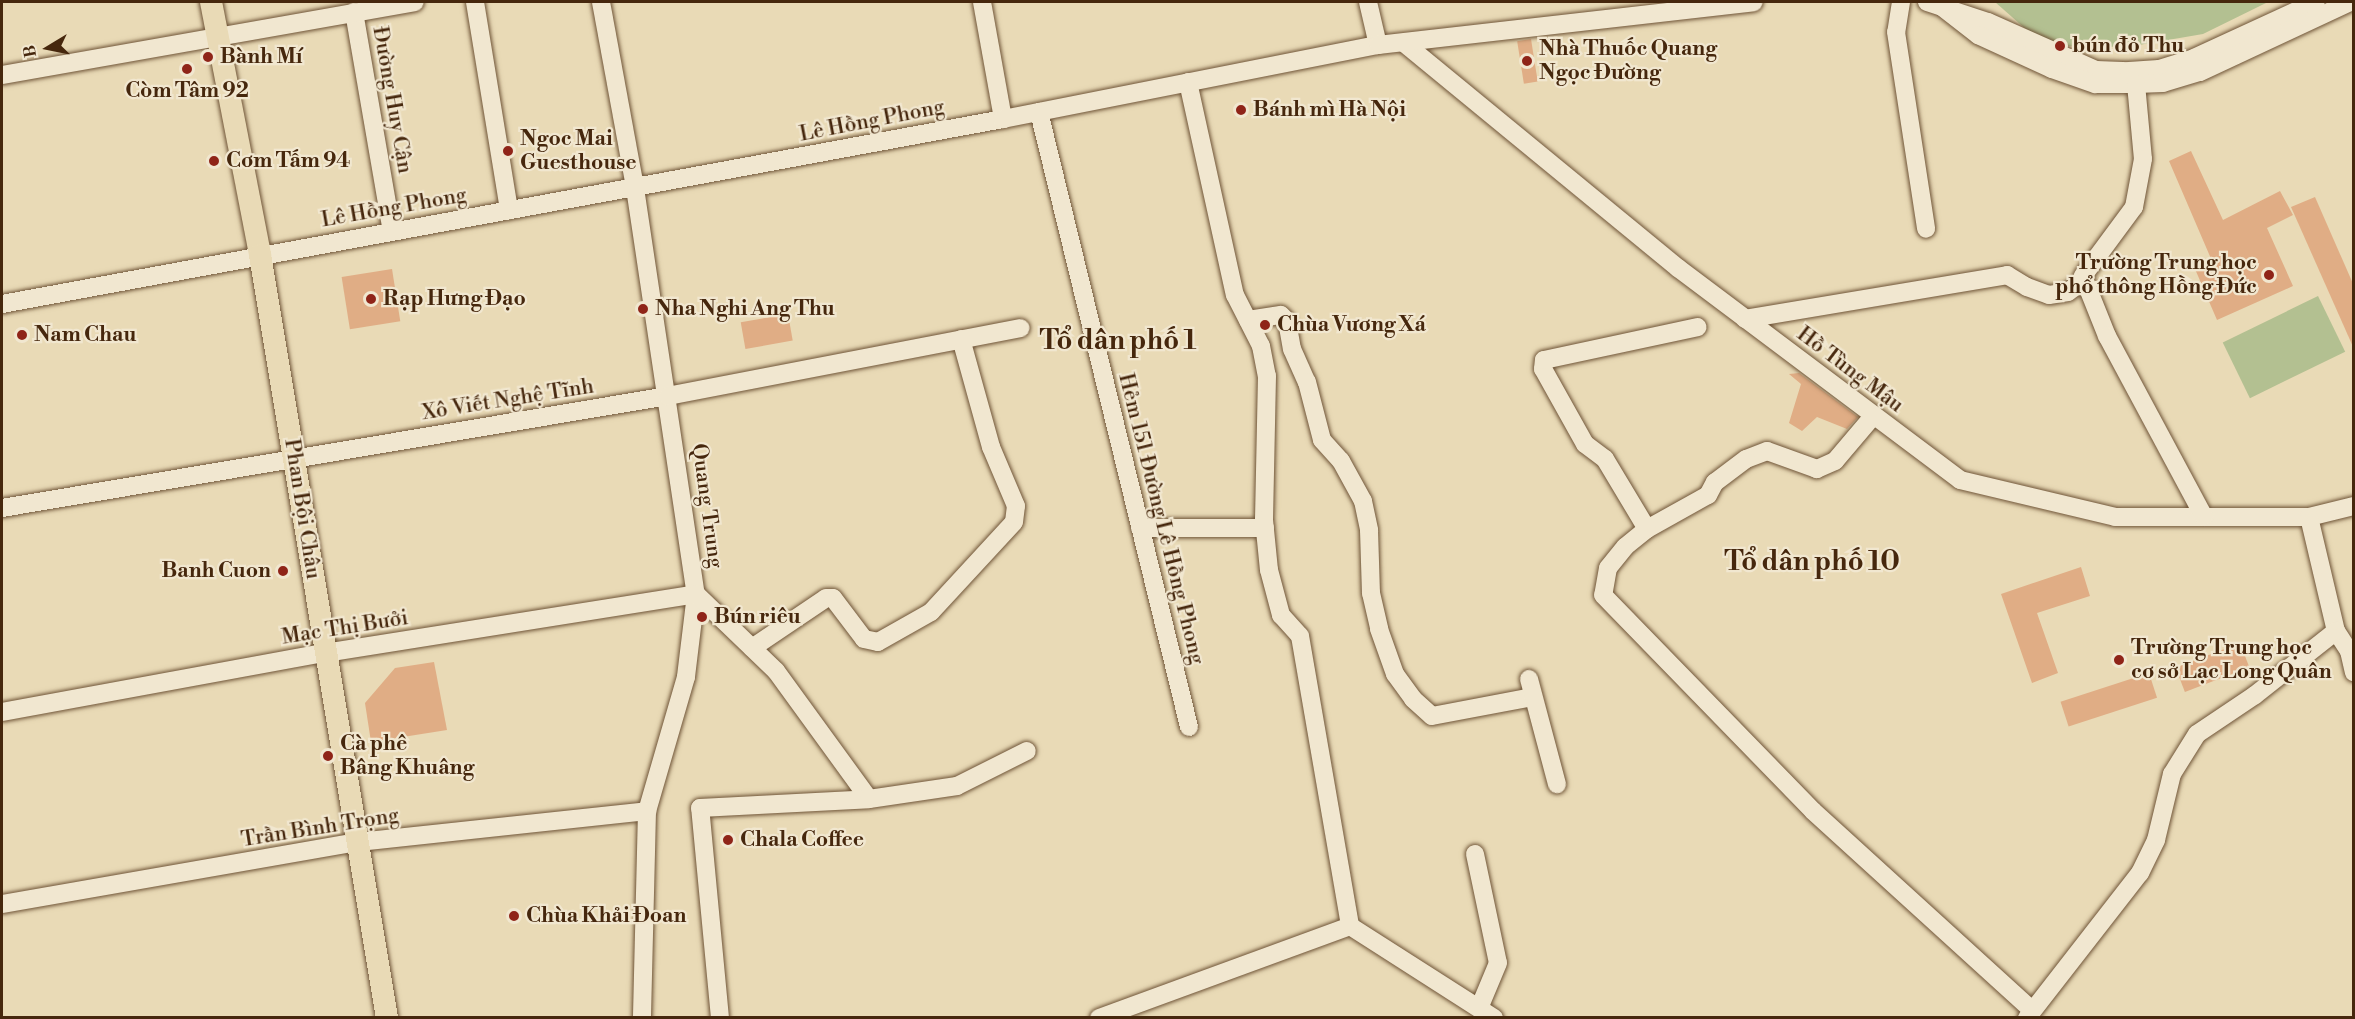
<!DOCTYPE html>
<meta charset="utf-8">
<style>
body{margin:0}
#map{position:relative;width:2355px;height:1019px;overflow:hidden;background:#e9dab6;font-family:"Libre Bodoni",serif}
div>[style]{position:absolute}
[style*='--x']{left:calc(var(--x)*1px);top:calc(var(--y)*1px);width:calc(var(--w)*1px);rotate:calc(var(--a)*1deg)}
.green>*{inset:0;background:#b3c091;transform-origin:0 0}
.building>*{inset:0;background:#e0ad85;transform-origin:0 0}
.roads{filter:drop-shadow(0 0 2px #6f5437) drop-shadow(0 0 2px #6f5437)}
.minor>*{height:18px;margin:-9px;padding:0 9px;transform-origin:9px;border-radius:9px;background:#f1e7d0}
.major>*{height:22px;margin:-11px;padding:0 11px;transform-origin:11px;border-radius:11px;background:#e9dab6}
.dots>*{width:16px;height:16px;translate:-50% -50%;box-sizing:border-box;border:3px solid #f1e7d0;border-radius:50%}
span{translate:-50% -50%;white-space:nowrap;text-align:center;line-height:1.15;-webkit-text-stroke:4.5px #f1e7d0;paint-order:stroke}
.poi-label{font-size:21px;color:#46270d;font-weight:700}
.left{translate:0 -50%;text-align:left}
.right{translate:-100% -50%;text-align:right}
.street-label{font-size:21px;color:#46270d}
.district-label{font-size:27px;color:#46270d;font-weight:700}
.frame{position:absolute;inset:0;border:3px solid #46270d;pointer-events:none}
.north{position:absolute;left:18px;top:18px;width:60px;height:60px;-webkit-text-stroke:4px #f1e7d0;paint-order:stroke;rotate:260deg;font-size:16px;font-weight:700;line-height:24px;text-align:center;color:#46270d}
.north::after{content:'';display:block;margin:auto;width:21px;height:27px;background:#46270d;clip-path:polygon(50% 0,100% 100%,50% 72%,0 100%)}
</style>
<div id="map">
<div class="green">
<i style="clip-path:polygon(1995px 2px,2268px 2px,2203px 34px,2127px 47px,2062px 46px,2029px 32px)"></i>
<i style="left:2318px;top:296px;width:62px;height:106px;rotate:64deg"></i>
</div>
<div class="building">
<i style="left:1531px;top:39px;width:43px;height:14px;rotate:81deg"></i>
<i style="clip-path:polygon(2191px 151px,2223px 220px,2280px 191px,2293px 215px,2267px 228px,2293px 286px,2217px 320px,2195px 269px,2212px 261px,2169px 161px)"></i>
<i style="clip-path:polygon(2315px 197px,2354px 286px,2354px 349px,2291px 207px)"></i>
<i style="left:392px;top:269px;width:53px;height:51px;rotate:81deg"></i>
<i style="left:788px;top:314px;width:27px;height:48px;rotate:80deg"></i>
<i style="clip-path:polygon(1799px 373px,1858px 417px,1847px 429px,1817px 417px,1802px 431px,1789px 423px,1801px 384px,1789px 374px)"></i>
<i style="clip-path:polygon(2081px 567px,2090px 596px,2037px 613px,2058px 673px,2032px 683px,2001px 594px)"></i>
<i style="left:2240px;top:643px;width:26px;height:69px;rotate:69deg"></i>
<i style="clip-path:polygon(434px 662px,447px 730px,371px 742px,365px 703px,395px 668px)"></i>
<i style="left:2149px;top:673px;width:26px;height:93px;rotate:72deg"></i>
</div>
<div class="roads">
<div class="minor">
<i style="--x:475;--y:2;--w:211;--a:80.7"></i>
<i style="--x:601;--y:2;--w:189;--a:79.6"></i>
<i style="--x:635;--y:188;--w:411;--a:81.5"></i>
<i style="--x:696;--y:594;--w:84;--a:96.9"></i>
<i style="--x:686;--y:677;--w:140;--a:106.2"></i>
<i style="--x:647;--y:811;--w:207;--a:91.4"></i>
<i style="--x:982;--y:2;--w:119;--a:79.8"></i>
<i style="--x:1368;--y:2;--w:44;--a:76.9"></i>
<i style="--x:1901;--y:2;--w:30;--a:99"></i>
<i style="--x:1896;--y:32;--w:199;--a:81.3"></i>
<i style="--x:1927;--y:2;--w:64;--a:18.2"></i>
<i style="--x:1988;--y:22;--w:118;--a:24"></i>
<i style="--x:2096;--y:70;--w:33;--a:2"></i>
<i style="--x:2129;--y:71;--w:30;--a:-4"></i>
<i style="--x:2159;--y:69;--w:37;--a:-17"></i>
<i style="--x:2194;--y:58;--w:134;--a:-24.7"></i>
<i style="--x:1942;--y:7;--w:46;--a:37.9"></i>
<i style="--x:1978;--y:35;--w:81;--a:24.7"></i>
<i style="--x:2052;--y:69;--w:46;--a:19.2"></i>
<i style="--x:2095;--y:84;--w:41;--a:0"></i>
<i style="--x:2136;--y:84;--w:27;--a:-2"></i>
<i style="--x:2163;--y:83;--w:39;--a:-17"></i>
<i style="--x:2200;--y:72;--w:166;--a:-25"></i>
<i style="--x:354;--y:12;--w:222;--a:80.2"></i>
<i style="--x:1404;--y:43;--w:355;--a:39.4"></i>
<i style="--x:1678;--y:268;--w:353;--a:36.9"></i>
<i style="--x:1960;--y:480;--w:159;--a:13.4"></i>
<i style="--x:2115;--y:517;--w:194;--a:0"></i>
<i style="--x:2309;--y:517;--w:46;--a:-13.7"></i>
<i style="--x:2;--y:75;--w:419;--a:-10"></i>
<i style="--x:1188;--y:82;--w:218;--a:77.6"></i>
<i style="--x:1235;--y:295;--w:57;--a:63"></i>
<i style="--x:1261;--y:346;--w:31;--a:79"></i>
<i style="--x:1267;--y:376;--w:144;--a:91.2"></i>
<i style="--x:1264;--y:520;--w:50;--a:84.3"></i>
<i style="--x:1269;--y:570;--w:47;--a:75.1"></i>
<i style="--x:1281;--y:615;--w:28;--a:48"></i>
<i style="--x:1300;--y:636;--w:294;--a:80.2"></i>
<i style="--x:1350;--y:926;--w:171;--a:32.6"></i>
<i style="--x:2136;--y:84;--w:75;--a:84.7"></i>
<i style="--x:2143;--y:159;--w:49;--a:100.6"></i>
<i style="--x:2134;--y:207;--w:86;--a:126.5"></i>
<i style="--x:2083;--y:276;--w:65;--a:68.2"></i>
<i style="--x:2107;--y:336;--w:205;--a:61.8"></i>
<i style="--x:1039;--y:112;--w:633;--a:76.29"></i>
<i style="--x:2;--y:304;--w:1018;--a:-10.47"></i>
<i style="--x:1003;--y:119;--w:382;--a:-11.2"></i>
<i style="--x:1378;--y:45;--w:378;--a:-6.5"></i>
<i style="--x:1745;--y:319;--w:266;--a:-9.5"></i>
<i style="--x:2007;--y:275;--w:23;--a:31"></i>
<i style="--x:2027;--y:287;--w:23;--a:20"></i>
<i style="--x:2049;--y:295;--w:19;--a:-9"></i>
<i style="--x:2068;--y:292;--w:15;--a:-37"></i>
<i style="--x:1248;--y:320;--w:33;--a:-9"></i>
<i style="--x:1281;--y:315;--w:8;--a:45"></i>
<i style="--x:1287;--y:321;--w:28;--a:80"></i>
<i style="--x:1292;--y:349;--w:36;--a:66"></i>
<i style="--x:1307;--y:382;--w:60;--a:75.5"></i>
<i style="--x:1322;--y:440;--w:28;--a:48"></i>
<i style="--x:1341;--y:461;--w:46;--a:61.2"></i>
<i style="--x:1363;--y:501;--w:30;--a:78"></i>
<i style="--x:1369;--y:530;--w:63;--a:88.2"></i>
<i style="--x:1371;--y:593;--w:37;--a:77"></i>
<i style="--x:1379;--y:629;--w:48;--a:70.4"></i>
<i style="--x:1395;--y:674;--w:31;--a:54"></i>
<i style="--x:1413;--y:699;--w:25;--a:42"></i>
<i style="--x:1432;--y:716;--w:103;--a:-10.7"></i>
<i style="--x:1874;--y:415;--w:60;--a:130.3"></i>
<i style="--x:1835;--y:461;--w:20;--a:156"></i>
<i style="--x:1817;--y:469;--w:53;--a:-160.2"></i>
<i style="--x:1767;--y:451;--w:22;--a:159"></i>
<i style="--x:1746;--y:459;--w:39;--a:143"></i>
<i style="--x:1715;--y:482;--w:15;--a:118"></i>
<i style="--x:1708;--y:495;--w:70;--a:150.9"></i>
<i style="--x:1647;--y:529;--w:28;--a:141"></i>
<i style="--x:1625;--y:547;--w:27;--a:129"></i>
<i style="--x:1608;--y:568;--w:27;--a:100"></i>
<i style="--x:1603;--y:595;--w:301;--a:45.8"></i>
<i style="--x:1813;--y:811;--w:296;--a:42.3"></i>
<i style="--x:2;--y:508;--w:675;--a:-9.55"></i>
<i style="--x:668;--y:396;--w:359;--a:-10.9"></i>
<i style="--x:2309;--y:517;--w:117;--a:76.7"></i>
<i style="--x:2336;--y:631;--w:24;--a:57"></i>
<i style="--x:2349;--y:651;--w:22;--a:77"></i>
<i style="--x:1140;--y:528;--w:125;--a:0"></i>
<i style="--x:1647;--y:529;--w:82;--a:-121"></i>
<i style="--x:1605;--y:459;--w:25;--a:-143"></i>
<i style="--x:1585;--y:444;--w:86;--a:-119.2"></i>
<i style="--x:1543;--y:369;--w:9;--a:-84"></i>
<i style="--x:1544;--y:360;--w:157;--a:-12.1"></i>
<i style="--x:752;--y:648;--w:89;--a:-34"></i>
<i style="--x:826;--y:598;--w:7;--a:0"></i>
<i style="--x:833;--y:598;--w:51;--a:52.9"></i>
<i style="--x:864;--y:639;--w:14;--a:12"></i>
<i style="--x:878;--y:642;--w:61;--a:-29.5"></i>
<i style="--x:931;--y:612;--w:122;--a:-47.3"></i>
<i style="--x:1014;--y:522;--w:16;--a:-83"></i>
<i style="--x:1016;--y:506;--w:64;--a:-113"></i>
<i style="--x:991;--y:447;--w:112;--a:-105.5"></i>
<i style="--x:1529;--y:679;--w:109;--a:75.1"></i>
<i style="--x:2;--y:712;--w:328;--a:-10.4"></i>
<i style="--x:325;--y:653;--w:376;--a:-9"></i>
<i style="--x:696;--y:594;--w:111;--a:43.9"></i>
<i style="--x:776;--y:671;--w:158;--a:54"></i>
<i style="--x:1475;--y:854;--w:111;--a:78.1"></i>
<i style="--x:1498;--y:963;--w:47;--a:112.7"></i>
<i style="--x:2;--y:904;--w:361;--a:-9.9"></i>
<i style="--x:358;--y:842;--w:291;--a:-6.1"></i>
<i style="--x:720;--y:1018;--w:211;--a:-95.4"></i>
<i style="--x:700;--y:808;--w:169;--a:-3"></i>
<i style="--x:869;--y:799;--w:89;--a:-8.4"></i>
<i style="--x:957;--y:786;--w:78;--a:-26.6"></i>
<i style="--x:1099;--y:1018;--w:267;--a:-20.1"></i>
<i style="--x:2027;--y:1018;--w:184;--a:-52.1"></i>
<i style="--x:2140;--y:873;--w:37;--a:-64"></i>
<i style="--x:2156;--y:840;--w:68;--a:-76.4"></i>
<i style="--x:2172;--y:774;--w:47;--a:-58"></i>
<i style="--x:2197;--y:734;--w:70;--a:-33.9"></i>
<i style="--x:2255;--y:695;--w:103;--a:-38.3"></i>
</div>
<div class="major">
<i style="--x:211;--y:2;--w:258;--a:79"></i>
<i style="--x:260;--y:255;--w:773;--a:80.55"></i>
</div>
</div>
<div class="dots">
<i style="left:2060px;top:46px;background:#8f2418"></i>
<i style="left:208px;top:57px;background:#8f2418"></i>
<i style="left:1527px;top:61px;background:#8f2418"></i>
<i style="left:187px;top:69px;background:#8f2418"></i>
<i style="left:1241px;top:110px;background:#8f2418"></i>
<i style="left:508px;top:151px;background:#8f2418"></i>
<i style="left:214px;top:161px;background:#8f2418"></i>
<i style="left:2269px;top:275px;background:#8f2418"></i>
<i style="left:371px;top:299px;background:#8f2418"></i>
<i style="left:643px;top:309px;background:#8f2418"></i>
<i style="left:1265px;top:325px;background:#8f2418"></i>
<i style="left:22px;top:335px;background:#8f2418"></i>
<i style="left:283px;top:571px;background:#8f2418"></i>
<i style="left:702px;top:617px;background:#8f2418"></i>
<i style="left:2119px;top:660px;background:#8f2418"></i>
<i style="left:328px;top:756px;background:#8f2418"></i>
<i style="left:728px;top:840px;background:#8f2418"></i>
<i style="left:514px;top:916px;background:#8f2418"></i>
</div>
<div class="poi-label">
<span class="left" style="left:2072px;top:46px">bún đỏ Thu</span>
<span class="left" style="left:1539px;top:61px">Nhà Thuốc Quang<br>Ngọc Đường</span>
<span class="left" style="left:220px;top:57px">Bành Mí</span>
<span style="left:187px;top:91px">Còm Tâm 92</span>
<span class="left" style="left:1253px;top:110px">Bánh mì Hà Nội</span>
<span class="left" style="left:520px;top:151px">Ngoc Mai<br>Guesthouse</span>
<span class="left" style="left:226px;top:161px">Cơm Tấm 94</span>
<span class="right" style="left:2257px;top:275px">Trường Trung học<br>phổ thông Hồng Đức</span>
<span class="left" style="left:383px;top:299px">Rạp Hưng Đạo</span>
<span class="left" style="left:655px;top:309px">Nha Nghi Ang Thu</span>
<span class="left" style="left:1277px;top:325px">Chùa Vương Xá</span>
<span class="left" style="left:34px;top:335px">Nam Chau</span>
<span class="right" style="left:271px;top:571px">Banh Cuon</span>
<span class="left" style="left:714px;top:617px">Bún riêu</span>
<span class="left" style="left:2131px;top:660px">Trường Trung học<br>cơ sở Lạc Long Quân</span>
<span class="left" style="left:340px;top:756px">Cà phê<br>Bâng Khuâng</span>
<span class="left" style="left:740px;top:840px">Chala Coffee</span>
<span class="left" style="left:526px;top:916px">Chùa Khải Đoan</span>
</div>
<div class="street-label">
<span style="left:392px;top:100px;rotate:80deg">Đường Huy Cận</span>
<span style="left:872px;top:121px;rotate:-11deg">Lê Hồng Phong</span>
<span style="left:394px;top:208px;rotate:-10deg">Lê Hồng Phong</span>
<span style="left:1850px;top:370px;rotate:37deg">Hồ Tùng Mậu</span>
<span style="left:508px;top:400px;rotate:-9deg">Xô Viết Nghệ Tĩnh</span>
<span style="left:707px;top:506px;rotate:82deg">Quang Trung</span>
<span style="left:302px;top:509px;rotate:81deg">Phan Bội Châu</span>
<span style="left:1161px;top:519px;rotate:76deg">Hẻm 151 Đường Lê Hồng Phong</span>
<span style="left:345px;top:628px;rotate:-9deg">Mạc Thị Bưởi</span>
<span style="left:320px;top:828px;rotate:-9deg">Trần Bình Trọng</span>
</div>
<div class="district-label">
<span style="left:1118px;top:342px">Tổ dân phố 1</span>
<span style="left:1812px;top:563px">Tổ dân phố 10</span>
</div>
<div class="frame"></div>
<div class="north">B</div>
</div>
